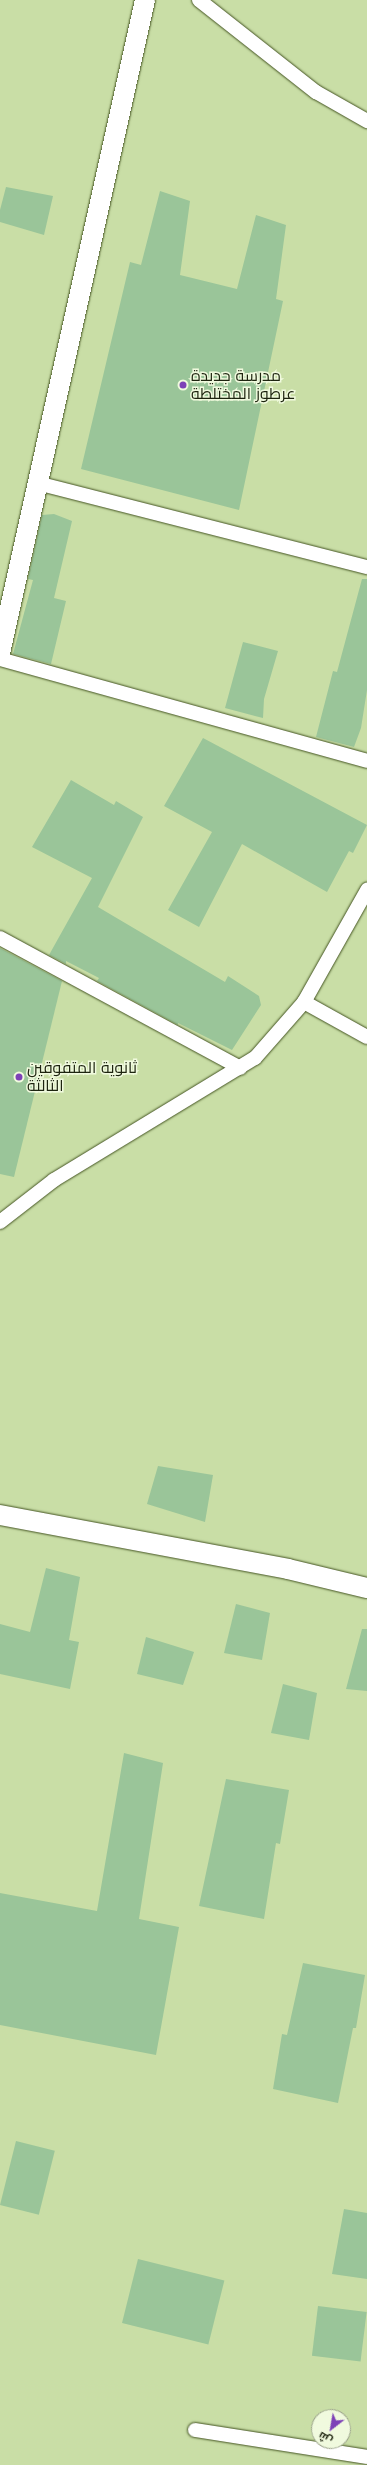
<!DOCTYPE html>
<meta charset="utf-8">
<style>
body{margin:0}
#map{position:relative;width:367px;height:2465px;overflow:hidden;background:#c9dea6;font-family:Jost,Cairo,sans-serif}
div>[style]{position:absolute}
[style*='--x']{left:calc(var(--x)*1px);top:calc(var(--y)*1px);width:calc(var(--w)*1px);rotate:calc(var(--a)*1deg)}
.building>*{inset:0;background:#9ac599;transform-origin:0 0}
.roads{filter:drop-shadow(0 0 1px #455523) drop-shadow(0 0 1px #455523)}
.street>*{height:14px;margin:-7px;padding:0 7px;transform-origin:7px;border-radius:7px;background:#fff}
.secondary>*{height:20px;margin:-10px;padding:0 10px;transform-origin:10px;border-radius:10px;background:#fff}
.dots>*{width:11px;height:11px;translate:-50% -50%;box-sizing:border-box;border:2px solid #f0fade;border-radius:50%}
span{translate:-50% -50%;white-space:nowrap;text-align:center;line-height:1.15;-webkit-text-stroke:3px #f0fade;paint-order:stroke}
.poi-label{font-size:16px;color:#1d240f}
.left{translate:0 -50%;text-align:left}
.north{position:absolute;left:311px;top:2409px;width:40px;height:40px;box-sizing:border-box;background:#f0fade;border:1px solid #9ca48b;border-radius:50%;rotate:211deg;font-size:11px;font-weight:700;line-height:16px;text-align:center;color:#1d240f}
.north::after{content:'';display:block;margin:auto;width:14px;height:18px;background:#7d41b7;clip-path:polygon(50% 0,100% 100%,50% 72%,0 100%)}
</style>
<div id="map">
<div class="building">
<i style="clip-path:polygon(6px 187px,53px 196px,44px 235px,0 222px,0 210px)"></i>
<i style="clip-path:polygon(160px 191px,190px 201px,180px 275px,237px 289px,256px 215px,286px 225px,276px 299px,283px 301px,239px 510px,81px 469px,130px 262px,141px 265px)"></i>
<i style="clip-path:polygon(54px 514px,72px 521px,54px 598px,66px 601px,51px 664px,13px 654px,33px 580px,28px 579px,42px 515px)"></i>
<i style="clip-path:polygon(362px 579px,367px 579px,367px 690px,361px 728px,354px 747px,316px 737px,333px 671px,337px 672px)"></i>
<i style="clip-path:polygon(243px 642px,278px 651px,264px 699px,263px 718px,225px 708px)"></i>
<i style="clip-path:polygon(203px 738px,367px 825px,353px 853px,349px 851px,327px 892px,242px 844px,199px 927px,168px 910px,212px 832px,164px 806px)"></i>
<i style="clip-path:polygon(71px 780px,114px 805px,116px 801px,143px 817px,98px 907px,225px 982px,228px 976px,259px 996px,261px 1005px,232px 1050px,178px 1023px,178px 1025px,97px 981px,99px 978px,66px 961px,66px 964px,49px 955px,92px 878px,32px 847px)"></i>
<i style="clip-path:polygon(0 948px,62px 981px,14px 1177px,0 1174px)"></i>
<i style="clip-path:polygon(158px 1466px,213px 1475px,205px 1522px,147px 1504px)"></i>
<i style="clip-path:polygon(46px 1568px,80px 1577px,69px 1640px,79px 1642px,70px 1689px,0 1674px,0 1624px,30px 1632px)"></i>
<i style="clip-path:polygon(236px 1604px,270px 1613px,262px 1660px,224px 1653px)"></i>
<i style="clip-path:polygon(362px 1629px,367px 1629px,367px 1691px,346px 1689px)"></i>
<i style="clip-path:polygon(146px 1637px,194px 1652px,183px 1685px,137px 1674px)"></i>
<i style="clip-path:polygon(283px 1684px,317px 1693px,309px 1740px,271px 1733px)"></i>
<i style="clip-path:polygon(124px 1753px,163px 1763px,139px 1919px,179px 1927px,156px 2055px,0 2025px,0 1893px,97px 1911px)"></i>
<i style="clip-path:polygon(226px 1779px,289px 1790px,280px 1844px,276px 1843px,264px 1919px,199px 1906px)"></i>
<i style="clip-path:polygon(303px 1963px,365px 1975px,356px 2028px,353px 2028px,338px 2103px,273px 2089px,282px 2034px,287px 2035px)"></i>
<i style="left:16px;top:2141px;width:40px;height:66px;rotate:14deg"></i>
<i style="clip-path:polygon(344px 2209px,367px 2213px,367px 2279px,332px 2274px)"></i>
<i style="left:138px;top:2259px;width:89px;height:66px;rotate:14deg"></i>
<i style="left:318px;top:2306px;width:49px;height:50px;rotate:7deg"></i>
</div>
<div class="roads">
<div class="street">
<i style="--x:199;--y:0;--w:149;--a:38.2"></i>
<i style="--x:316;--y:92;--w:59;--a:29.6"></i>
<i style="--x:37;--y:483;--w:341;--a:14.3"></i>
<i style="--x:0;--y:659;--w:381;--a:15.5"></i>
<i style="--x:0;--y:938;--w:273;--a:28.4"></i>
<i style="--x:304;--y:1002;--w:72;--a:29.1"></i>
<i style="--x:0;--y:1222;--w:68;--a:-37.9"></i>
<i style="--x:54;--y:1180;--w:235;--a:-31.3"></i>
<i style="--x:255;--y:1058;--w:74;--a:-48.8"></i>
<i style="--x:304;--y:1002;--w:129;--a:-60.6"></i>
<i style="--x:195;--y:2430;--w:174;--a:8.9"></i>
</div>
<div class="secondary">
<i style="--x:0;--y:653;--w:669;--a:-77.48"></i>
<i style="--x:0;--y:1515;--w:293;--a:10.6"></i>
<i style="--x:288;--y:1569;--w:81;--a:13.5"></i>
</div>
</div>
<div class="dots">
<i style="left:183px;top:385px;background:#7d41b7"></i>
<i style="left:19px;top:1077px;background:#7d41b7"></i>
</div>
<div class="poi-label">
<span class="left" style="left:191px;top:385px">مدرسة جديدة<br>عرطوز المختلطة</span>
<span class="left" style="left:27px;top:1077px">ثانوية المتفوقين<br>الثالثة</span>
</div>
<div class="north">ش</div>
</div>
